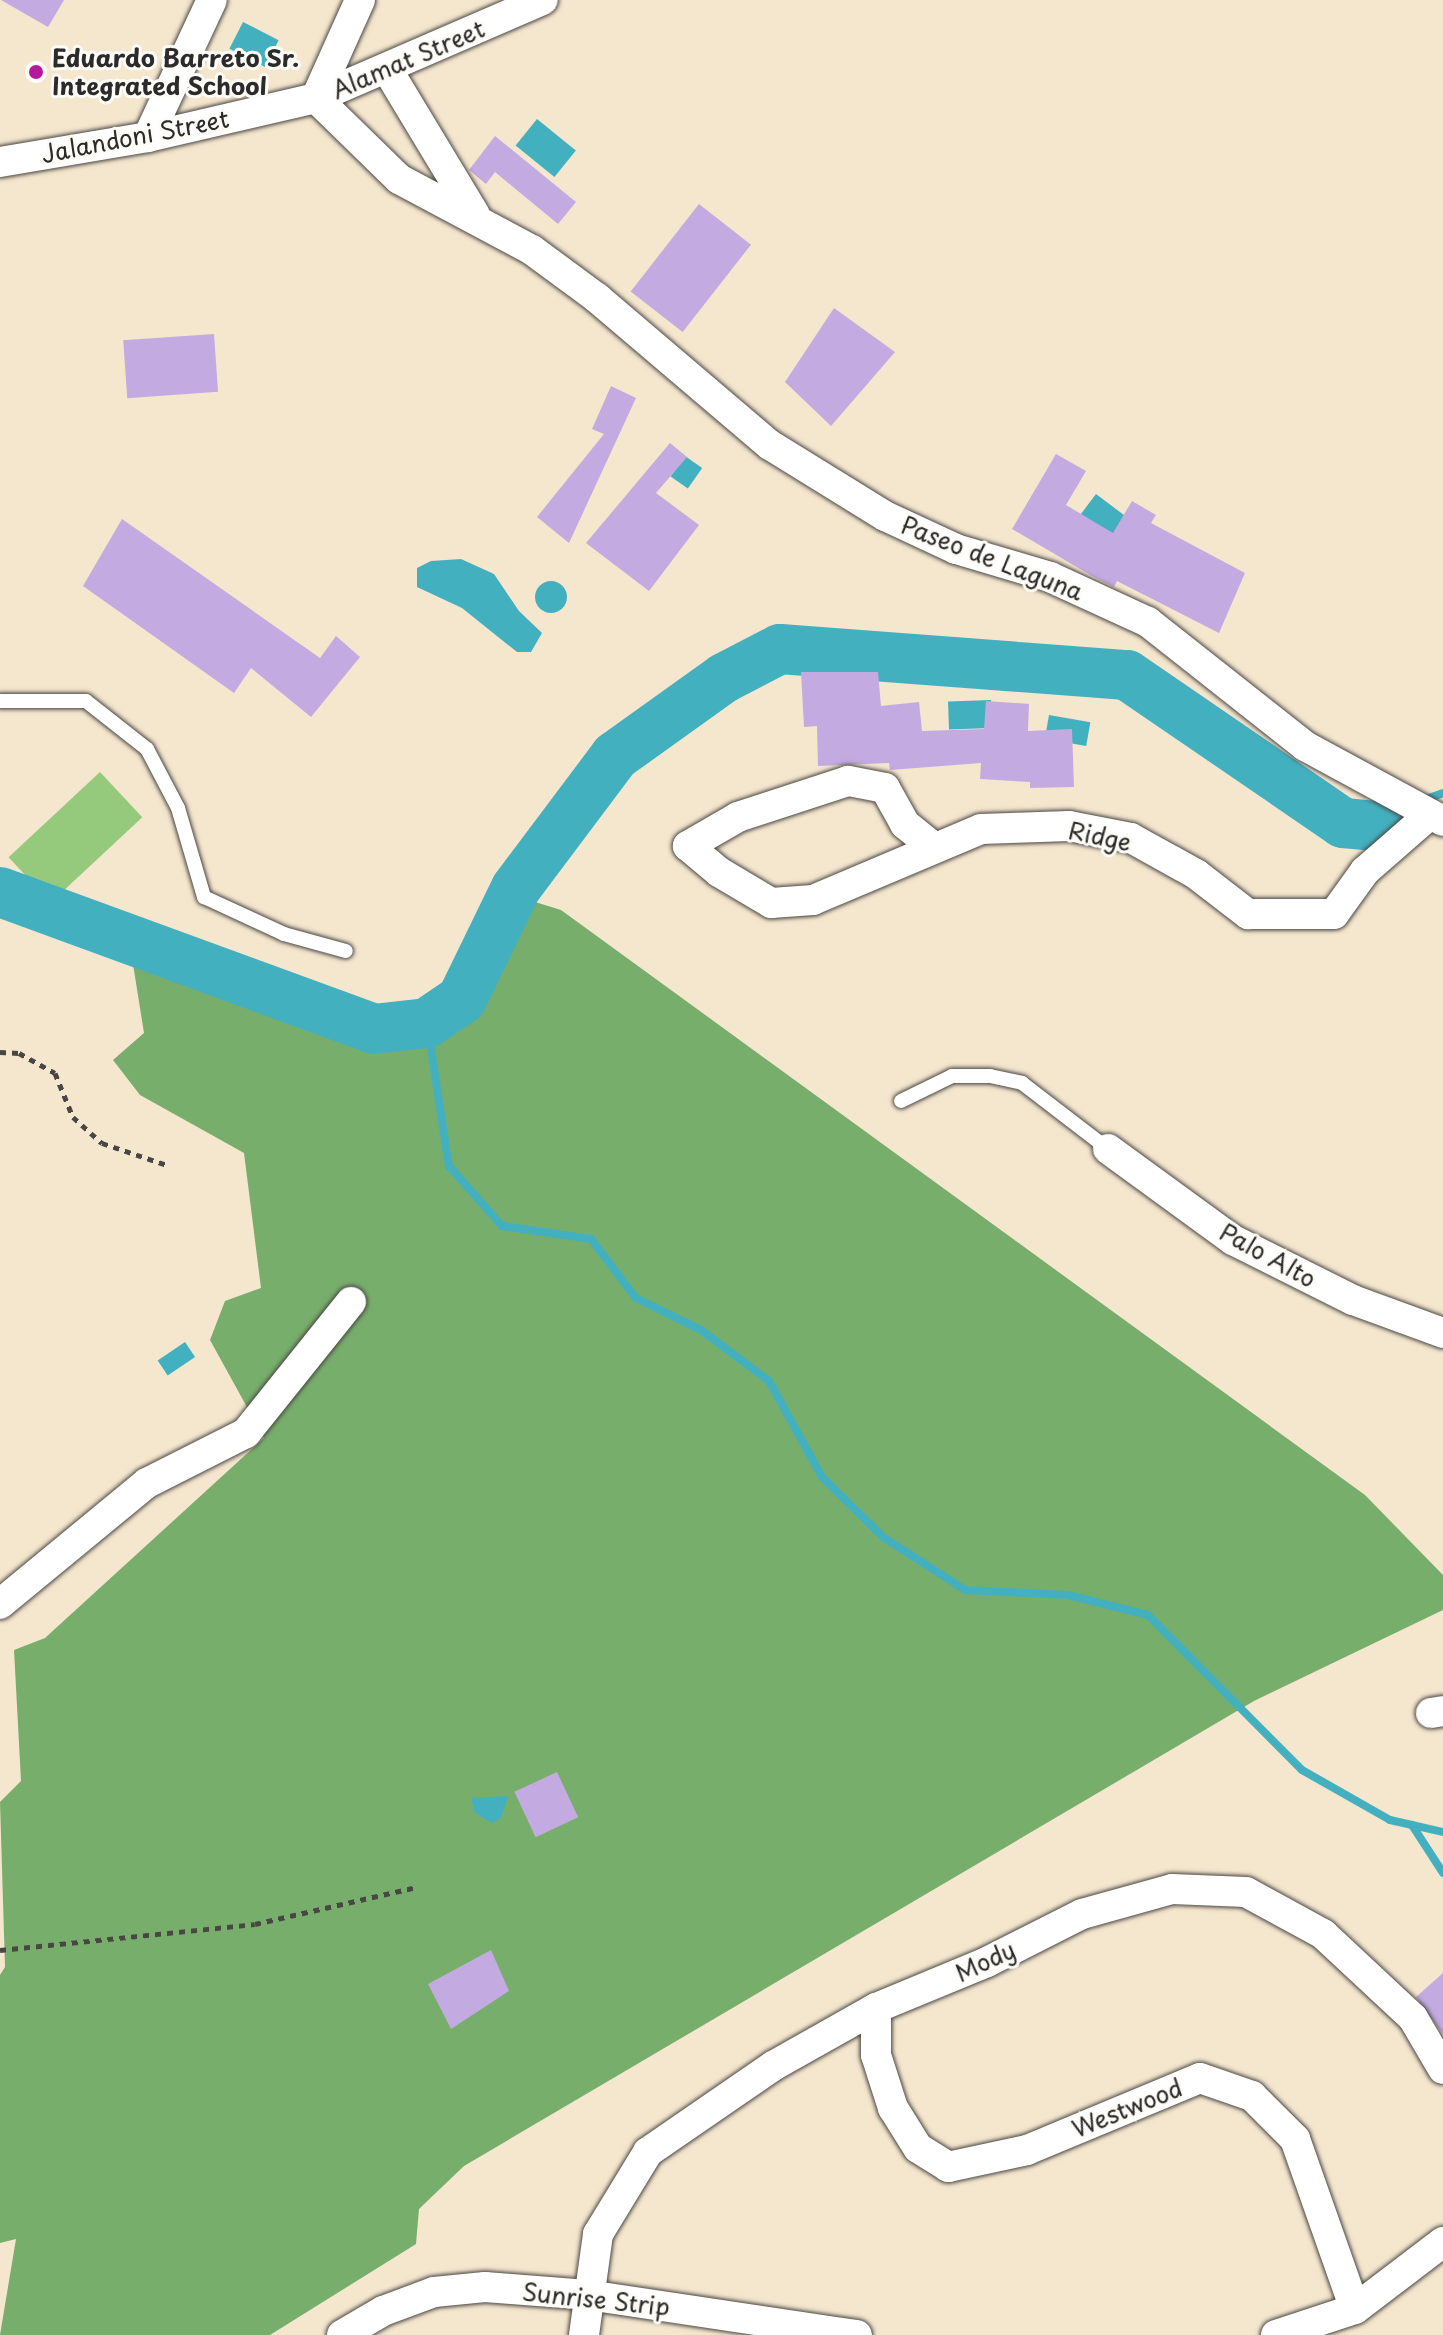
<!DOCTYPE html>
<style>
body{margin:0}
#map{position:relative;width:1443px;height:2335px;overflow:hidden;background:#f5e6ce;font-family:"Playpen Sans",sans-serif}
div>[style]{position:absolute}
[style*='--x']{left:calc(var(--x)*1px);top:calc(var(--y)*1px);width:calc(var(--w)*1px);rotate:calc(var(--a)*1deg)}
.green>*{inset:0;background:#95ca7c;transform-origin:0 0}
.forest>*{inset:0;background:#78ae6c}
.water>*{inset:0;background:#43b0c0;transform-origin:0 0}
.round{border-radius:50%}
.stream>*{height:8px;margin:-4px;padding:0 4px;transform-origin:4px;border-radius:4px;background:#43b0c0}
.river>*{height:50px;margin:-25px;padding:0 25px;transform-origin:25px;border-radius:25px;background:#43b0c0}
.building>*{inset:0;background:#c3aae1;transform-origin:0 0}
.path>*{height:5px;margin-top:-2.5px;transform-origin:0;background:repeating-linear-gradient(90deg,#494743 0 6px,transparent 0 12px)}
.roads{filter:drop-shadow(0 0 2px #494743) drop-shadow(0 0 2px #494743)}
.service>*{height:14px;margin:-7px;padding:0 7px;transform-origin:7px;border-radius:7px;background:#fff}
.minor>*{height:30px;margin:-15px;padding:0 15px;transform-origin:15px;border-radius:15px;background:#fff}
.dots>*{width:22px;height:22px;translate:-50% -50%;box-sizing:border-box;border:4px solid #fdfcf7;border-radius:50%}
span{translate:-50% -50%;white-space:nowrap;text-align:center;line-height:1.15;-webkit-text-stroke:6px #fdfcf7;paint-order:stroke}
.poi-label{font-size:24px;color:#2b2b2b;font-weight:700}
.left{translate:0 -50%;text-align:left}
.street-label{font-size:24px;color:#2b2b2b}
</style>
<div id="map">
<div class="green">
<i style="left:100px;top:772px;width:62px;height:125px;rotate:47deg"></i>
</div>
<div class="forest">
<i style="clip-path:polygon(532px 901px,561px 910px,1365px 1495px,1443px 1575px,1443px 1610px,1254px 1701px,464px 2166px,419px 2209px,416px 2244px,270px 2335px,0 2335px,16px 2239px,0 2243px,0 1975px,5px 1967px,0 1802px,21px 1781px,14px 1650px,45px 1638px,264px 1438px,210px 1340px,225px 1301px,261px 1288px,244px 1153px,140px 1095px,113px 1060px,144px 1033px,129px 939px,374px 1029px,427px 1023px,464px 999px)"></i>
</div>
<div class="water">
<i style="left:243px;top:22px;width:40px;height:30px;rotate:27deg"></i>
<i style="left:537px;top:119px;width:50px;height:34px;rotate:39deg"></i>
<i style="left:685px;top:456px;width:21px;height:25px;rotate:35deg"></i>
<i style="left:1096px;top:494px;width:50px;height:26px;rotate:37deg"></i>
<i style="clip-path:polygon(461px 559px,494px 574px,519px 611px,542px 633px,531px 652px,517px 652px,462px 608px,417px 587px,417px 568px,431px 561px)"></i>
<i class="round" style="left:535px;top:581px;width:32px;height:32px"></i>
<i style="left:991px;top:700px;width:28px;height:43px;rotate:88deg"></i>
<i style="left:1049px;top:715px;width:42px;height:24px;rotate:10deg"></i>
<i style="left:185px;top:1342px;width:18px;height:33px;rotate:56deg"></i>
<i style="clip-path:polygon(508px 1796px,501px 1818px,492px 1823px,475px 1813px,471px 1798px)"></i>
</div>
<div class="stream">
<i style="--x:1426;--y:799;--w:18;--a:-19"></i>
<i style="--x:427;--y:1023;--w:145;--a:81.3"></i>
<i style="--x:449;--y:1166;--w:80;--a:48.5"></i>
<i style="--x:502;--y:1226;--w:90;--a:8.3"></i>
<i style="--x:591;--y:1239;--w:74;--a:52.7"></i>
<i style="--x:636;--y:1298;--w:72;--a:26.2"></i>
<i style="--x:701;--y:1330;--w:85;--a:36.9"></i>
<i style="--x:769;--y:1381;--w:110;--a:61.1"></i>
<i style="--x:822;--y:1477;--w:86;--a:44.5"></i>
<i style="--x:883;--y:1537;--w:98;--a:32.9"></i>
<i style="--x:965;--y:1590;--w:103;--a:2.8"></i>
<i style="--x:1068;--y:1595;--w:82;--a:14"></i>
<i style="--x:1148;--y:1615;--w:218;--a:45.2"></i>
<i style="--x:1302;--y:1770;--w:101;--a:29.6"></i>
<i style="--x:1390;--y:1820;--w:54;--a:12.8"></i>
<i style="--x:1412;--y:1825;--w:57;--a:57.1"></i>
</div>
<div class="river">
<i style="--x:0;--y:892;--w:398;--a:20.1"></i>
<i style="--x:374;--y:1029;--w:53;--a:-6.5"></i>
<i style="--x:427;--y:1023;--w:42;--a:-34.4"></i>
<i style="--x:462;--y:999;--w:123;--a:-64.1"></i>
<i style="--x:516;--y:888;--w:165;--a:-53.1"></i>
<i style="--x:615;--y:756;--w:134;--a:-35.6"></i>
<i style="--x:724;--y:678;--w:63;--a:-27.4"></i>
<i style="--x:780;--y:649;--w:348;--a:4.3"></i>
<i style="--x:1127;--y:675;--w:262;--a:34.4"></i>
<i style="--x:1343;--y:823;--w:43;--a:5.3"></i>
</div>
<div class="building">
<i style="clip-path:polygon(1px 0,64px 0,48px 27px)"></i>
<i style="clip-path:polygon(495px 136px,576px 202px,558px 224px,495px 172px,486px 184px,469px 170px)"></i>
<i style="left:699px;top:204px;width:66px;height:111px;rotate:38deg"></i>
<i style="clip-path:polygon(834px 308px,895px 352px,831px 426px,785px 382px)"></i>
<i style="left:214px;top:334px;width:58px;height:91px;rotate:86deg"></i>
<i style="clip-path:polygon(611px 386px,636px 398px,569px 543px,537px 517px,604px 434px,592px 429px)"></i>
<i style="clip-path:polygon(670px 443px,687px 457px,656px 493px,699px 525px,649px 591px,586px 543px)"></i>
<i style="clip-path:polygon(1056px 454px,1086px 471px,1066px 505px,1113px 533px,1132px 501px,1156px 515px,1151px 523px,1245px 573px,1219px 633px,1117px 581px,1114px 587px,1092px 576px,1012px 529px)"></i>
<i style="clip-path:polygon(122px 519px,320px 658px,336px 636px,360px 657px,311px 717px,251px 668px,234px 693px,83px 586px)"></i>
<i style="clip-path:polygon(801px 672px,878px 672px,881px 706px,919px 702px,922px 731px,984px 729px,986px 701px,1029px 704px,1028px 731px,1072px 729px,1074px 787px,1030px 788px,1030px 782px,980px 779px,981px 763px,890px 770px,889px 763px,818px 766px,817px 726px,804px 727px)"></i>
<i style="left:557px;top:1772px;width:50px;height:47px;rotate:65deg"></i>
<i style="clip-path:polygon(491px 1950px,509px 1991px,451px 2029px,428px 1984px)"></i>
<i style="clip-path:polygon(1443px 1973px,1443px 2034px,1416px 1997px)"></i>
</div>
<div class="path">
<i style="--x:0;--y:1052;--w:19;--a:3"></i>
<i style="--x:19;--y:1053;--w:41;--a:29.1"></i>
<i style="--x:55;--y:1073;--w:48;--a:67.8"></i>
<i style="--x:73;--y:1117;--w:39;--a:42"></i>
<i style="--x:102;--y:1143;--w:69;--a:18.7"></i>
<i style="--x:0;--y:1950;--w:256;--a:-5.8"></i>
<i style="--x:255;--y:1924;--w:166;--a:-12.9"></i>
</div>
<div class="roads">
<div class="service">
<i style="--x:0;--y:701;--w:86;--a:0"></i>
<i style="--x:86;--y:701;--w:78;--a:38.2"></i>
<i style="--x:147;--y:749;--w:67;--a:62.3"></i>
<i style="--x:178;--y:808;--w:93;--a:73.7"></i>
<i style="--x:204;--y:897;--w:88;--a:24.8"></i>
<i style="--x:284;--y:934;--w:64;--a:15.3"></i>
<i style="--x:901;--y:1101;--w:57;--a:-26.1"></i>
<i style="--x:952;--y:1076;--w:38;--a:0"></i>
<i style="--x:990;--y:1076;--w:33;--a:12"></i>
<i style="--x:1022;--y:1083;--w:108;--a:37.5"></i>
</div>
<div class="minor">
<i style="--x:387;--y:69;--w:170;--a:58.9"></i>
<i style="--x:316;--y:98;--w:116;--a:44.3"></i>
<i style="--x:399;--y:179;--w:151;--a:28.1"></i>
<i style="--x:532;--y:250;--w:81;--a:36.4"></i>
<i style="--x:597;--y:298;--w:227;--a:40.4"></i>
<i style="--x:770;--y:445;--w:135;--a:31.7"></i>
<i style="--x:885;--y:516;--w:78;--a:24.9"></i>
<i style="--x:956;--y:549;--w:98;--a:16.6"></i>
<i style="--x:1050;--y:577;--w:108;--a:24.7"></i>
<i style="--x:1148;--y:622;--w:200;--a:38.3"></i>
<i style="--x:1305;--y:746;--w:157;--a:28.5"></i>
<i style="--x:316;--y:98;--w:107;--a:-65.8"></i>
<i style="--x:148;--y:137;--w:151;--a:-65"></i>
<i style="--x:0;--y:162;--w:150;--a:-9.6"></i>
<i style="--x:148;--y:137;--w:172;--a:-13.1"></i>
<i style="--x:316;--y:98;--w:247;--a:-23.4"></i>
<i style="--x:932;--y:846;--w:35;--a:-141"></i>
<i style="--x:905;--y:824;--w:41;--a:-119.1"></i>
<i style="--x:885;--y:788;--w:38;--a:-169"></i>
<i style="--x:848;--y:781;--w:116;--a:161.9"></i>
<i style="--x:738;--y:817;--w:58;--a:149.9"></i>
<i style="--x:688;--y:846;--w:40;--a:40"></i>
<i style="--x:719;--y:872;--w:61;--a:30.8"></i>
<i style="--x:771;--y:903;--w:42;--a:-4.1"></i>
<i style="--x:813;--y:900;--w:182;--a:-22.9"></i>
<i style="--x:981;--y:829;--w:88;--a:-2"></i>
<i style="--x:1069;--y:826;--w:63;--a:11"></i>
<i style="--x:1131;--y:838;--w:74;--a:29"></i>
<i style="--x:1196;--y:874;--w:66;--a:37.6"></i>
<i style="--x:1248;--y:914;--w:86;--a:0"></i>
<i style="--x:1334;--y:914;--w:53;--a:-54.2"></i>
<i style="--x:1365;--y:871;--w:84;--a:-41.1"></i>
<i style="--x:1108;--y:1149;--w:155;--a:36.1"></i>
<i style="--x:1233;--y:1240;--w:134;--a:26.6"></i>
<i style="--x:1353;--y:1300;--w:96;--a:20.1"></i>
<i style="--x:0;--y:1604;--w:190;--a:-39.5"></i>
<i style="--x:147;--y:1483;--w:111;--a:-26.8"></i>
<i style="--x:246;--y:1433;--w:168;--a:-51.3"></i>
<i style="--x:1431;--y:1713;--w:12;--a:-9"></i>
<i style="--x:876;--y:2008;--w:47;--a:90"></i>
<i style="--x:876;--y:2055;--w:56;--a:72.2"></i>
<i style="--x:893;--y:2108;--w:47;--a:58"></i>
<i style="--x:918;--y:2148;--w:36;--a:32"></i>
<i style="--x:948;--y:2167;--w:81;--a:-12.1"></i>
<i style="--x:1027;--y:2150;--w:187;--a:-22.6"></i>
<i style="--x:1200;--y:2078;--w:55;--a:19.1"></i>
<i style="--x:1252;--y:2096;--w:61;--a:45"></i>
<i style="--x:1295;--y:2139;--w:180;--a:70.6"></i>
<i style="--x:342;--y:2335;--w:48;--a:-30.3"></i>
<i style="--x:383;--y:2311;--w:54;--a:-20.4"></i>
<i style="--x:434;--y:2292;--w:51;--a:-5.6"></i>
<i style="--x:485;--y:2287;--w:103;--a:4.4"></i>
<i style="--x:588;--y:2295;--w:272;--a:8.5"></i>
<i style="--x:584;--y:2335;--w:102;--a:-82.1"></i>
<i style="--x:598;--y:2234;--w:96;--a:-58.6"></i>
<i style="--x:648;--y:2152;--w:152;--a:-34.5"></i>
<i style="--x:773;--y:2066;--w:118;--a:-29.4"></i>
<i style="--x:876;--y:2008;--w:120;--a:-22.5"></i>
<i style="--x:987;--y:1962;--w:106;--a:-26.8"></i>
<i style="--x:1082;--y:1914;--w:93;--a:-15.5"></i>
<i style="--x:1172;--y:1889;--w:74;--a:2.3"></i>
<i style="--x:1246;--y:1892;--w:88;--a:28.6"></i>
<i style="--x:1323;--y:1934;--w:123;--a:43"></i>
<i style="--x:1413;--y:2018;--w:59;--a:59.5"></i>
<i style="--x:1276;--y:2335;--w:83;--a:-18.2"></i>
<i style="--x:1355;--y:2309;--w:111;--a:-37.3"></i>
</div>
</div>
<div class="dots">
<i style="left:36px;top:72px;background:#b5179e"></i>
</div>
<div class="poi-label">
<span class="left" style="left:52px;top:72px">Eduardo Barreto Sr.<br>Integrated School</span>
</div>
<div class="street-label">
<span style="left:408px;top:59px;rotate:-23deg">Alamat Street</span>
<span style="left:135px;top:136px;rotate:-11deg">Jalandoni Street</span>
<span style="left:992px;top:558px;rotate:21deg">Paseo de Laguna</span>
<span style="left:1100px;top:836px;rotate:12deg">Ridge</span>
<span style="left:1268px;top:1255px;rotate:29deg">Palo Alto</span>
<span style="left:985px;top:1961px;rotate:-25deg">Mody</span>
<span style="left:1127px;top:2108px;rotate:-22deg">Westwood</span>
<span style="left:596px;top:2299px;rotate:6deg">Sunrise Strip</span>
</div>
</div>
